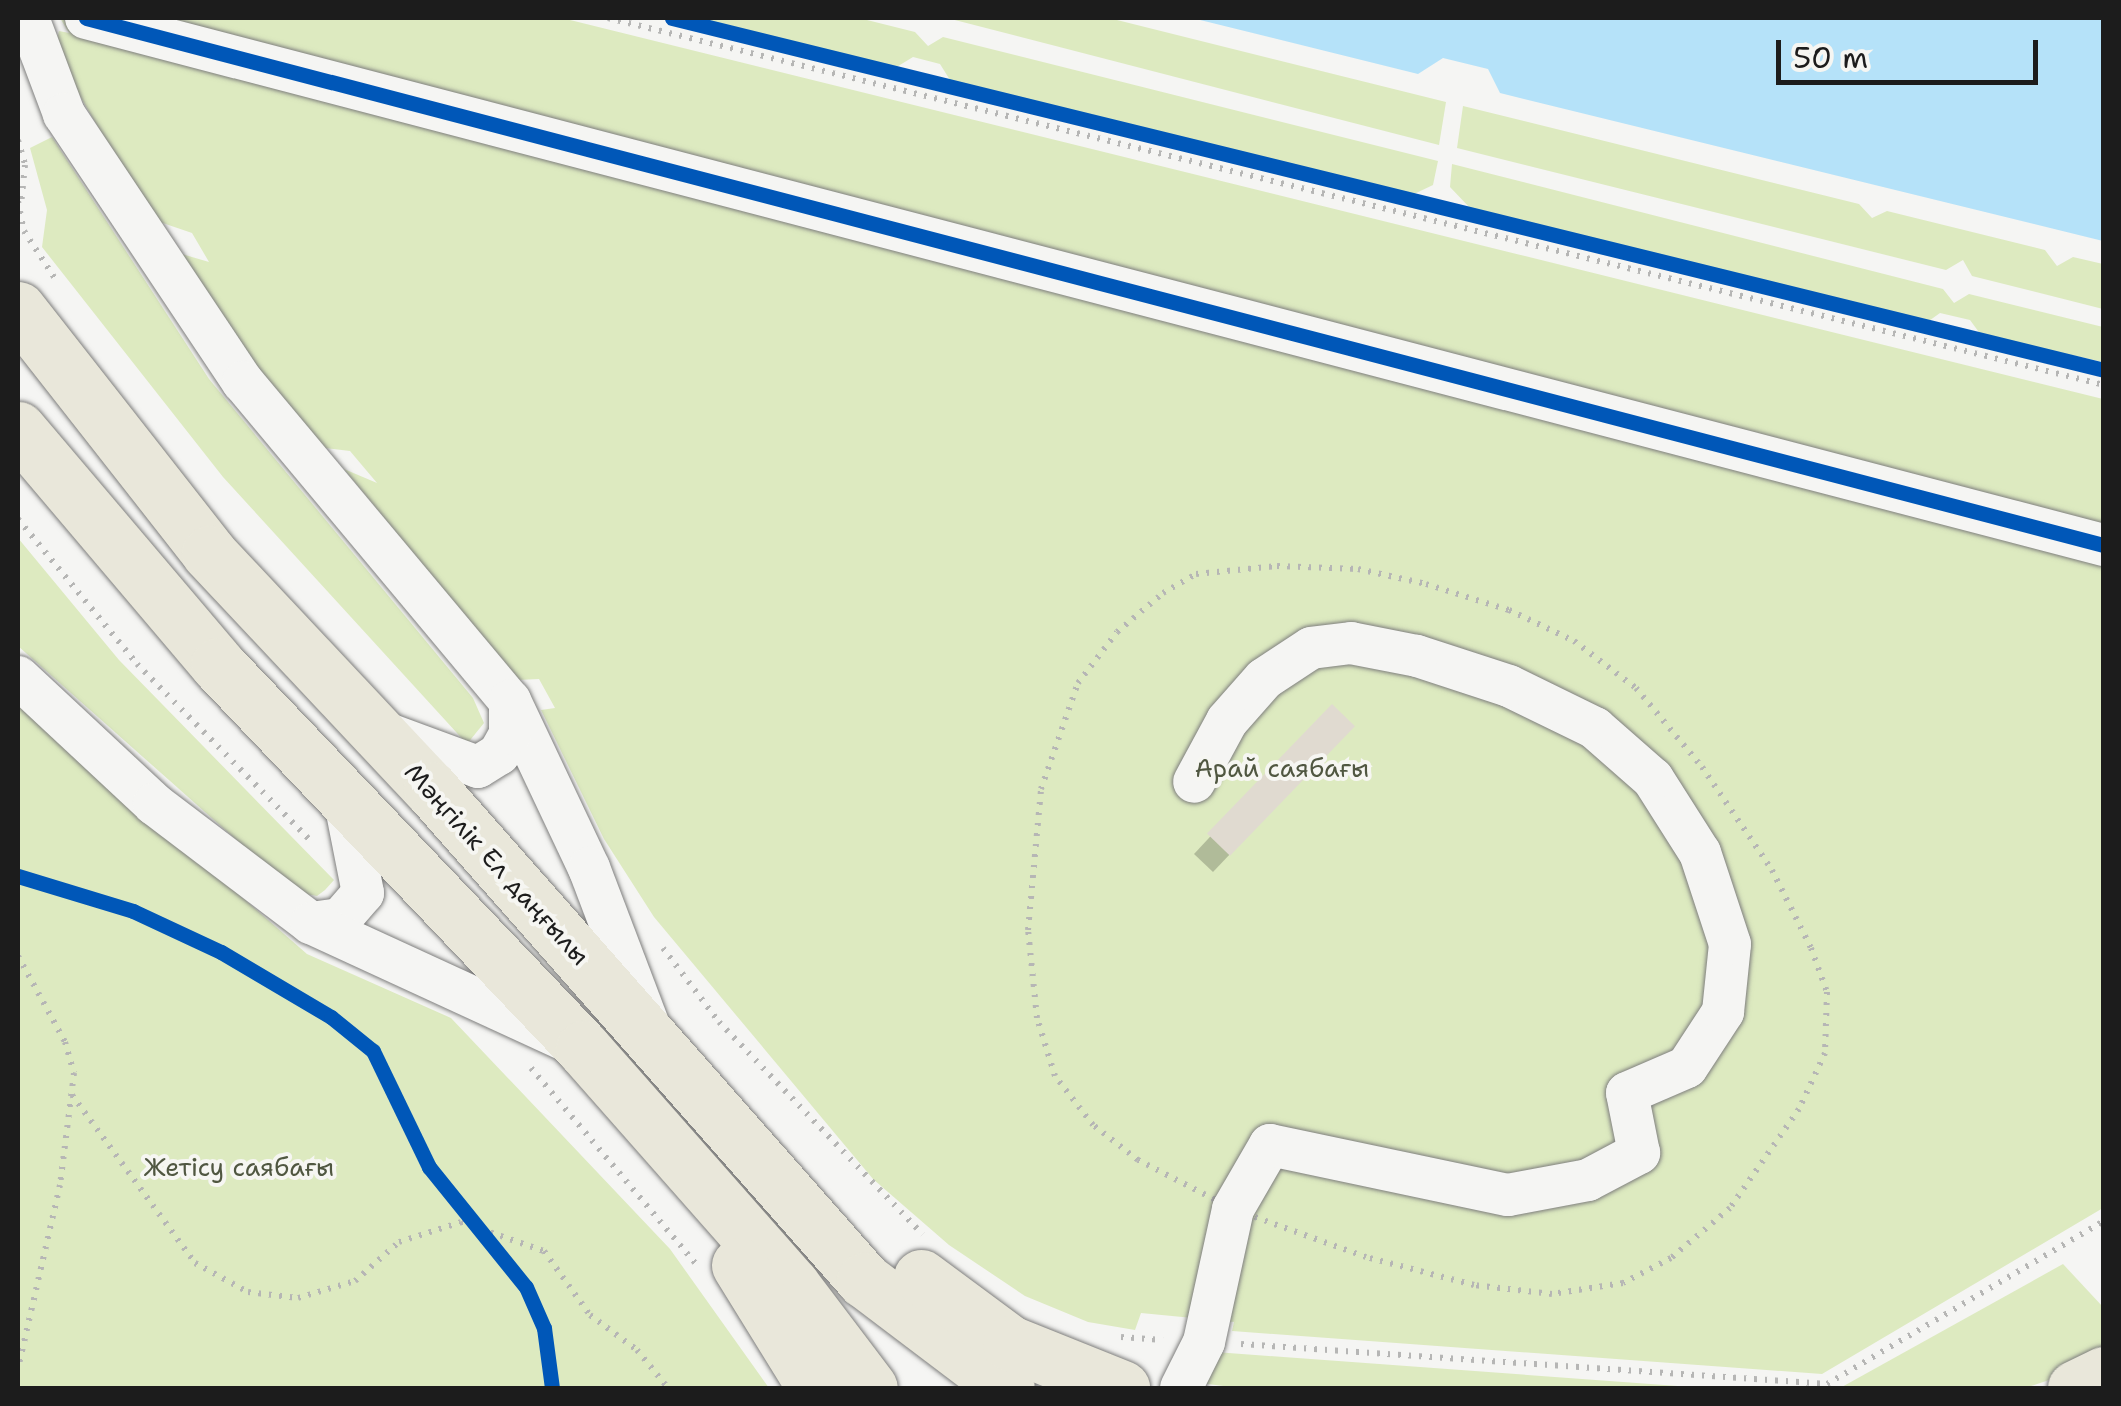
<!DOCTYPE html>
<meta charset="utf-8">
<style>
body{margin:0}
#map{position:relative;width:2121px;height:1406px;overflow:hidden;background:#f5f5f3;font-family:"Shantell Sans",sans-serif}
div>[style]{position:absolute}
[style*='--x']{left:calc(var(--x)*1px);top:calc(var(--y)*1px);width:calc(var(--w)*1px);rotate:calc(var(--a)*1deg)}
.green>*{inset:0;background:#ddeac0}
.water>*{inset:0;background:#b5e2f9}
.shadow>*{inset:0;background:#0003}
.building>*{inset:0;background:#e0dad0;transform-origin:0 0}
.path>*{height:6px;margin-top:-3px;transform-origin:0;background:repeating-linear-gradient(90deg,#b6b6b5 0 2.5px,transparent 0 10.5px)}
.roads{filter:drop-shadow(0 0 2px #7e7e7d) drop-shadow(0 0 2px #7e7e7d)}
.minor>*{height:42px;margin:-21px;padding:0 21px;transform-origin:21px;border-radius:21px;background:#f5f5f3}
.major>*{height:55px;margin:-27.5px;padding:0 27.5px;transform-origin:27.5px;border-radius:27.5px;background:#e9e7da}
.cycleway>*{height:15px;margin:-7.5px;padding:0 7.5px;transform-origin:7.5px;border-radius:7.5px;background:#0057b8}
span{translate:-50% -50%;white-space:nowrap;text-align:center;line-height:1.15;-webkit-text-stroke:8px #f6f6f2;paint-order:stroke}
.park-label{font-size:25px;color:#505741}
.street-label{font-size:25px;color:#1c1c1c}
.frame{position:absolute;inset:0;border:20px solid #1c1c1c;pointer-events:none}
.scale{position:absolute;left:1776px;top:40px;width:262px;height:45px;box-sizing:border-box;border:5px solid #1c1c1c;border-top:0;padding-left:12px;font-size:30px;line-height:35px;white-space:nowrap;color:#1c1c1c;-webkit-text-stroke:8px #f6f6f2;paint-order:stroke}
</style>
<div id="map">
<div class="green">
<i style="clip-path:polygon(60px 18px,562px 18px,2103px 399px,2103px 1208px,1822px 1374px,1232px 1331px,1234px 1322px,1141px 1313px,1135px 1330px,1088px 1322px,1025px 1296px,949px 1245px,873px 1179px,654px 917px,604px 839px,541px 710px,555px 708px,539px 679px,517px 680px,344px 469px,377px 483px,350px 451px,317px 447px,261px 377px,175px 252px,209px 262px,192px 233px,151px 219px,54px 51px,59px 31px,69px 33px)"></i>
<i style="clip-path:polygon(692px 18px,859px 18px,915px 32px,928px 46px,943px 37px,1438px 161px,1433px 185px,1412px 195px,950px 80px,940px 64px,913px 57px,895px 68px)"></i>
<i style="clip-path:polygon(947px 18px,1109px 18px,1446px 102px,1439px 145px)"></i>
<i style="clip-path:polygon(1463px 106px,1859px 204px,1872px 218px,1887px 211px,2045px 250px,2057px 266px,2073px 257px,2103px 264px,2103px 309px,1972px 276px,1963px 260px,1946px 270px,1457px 148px)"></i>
<i style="clip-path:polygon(52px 137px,209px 379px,473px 698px,484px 723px,467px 744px,223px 477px,42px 247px,47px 210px,30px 148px)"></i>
<i style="clip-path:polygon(1452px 164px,1943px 289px,1954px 303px,1969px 294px,2103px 327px,2103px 362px,1981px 335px,1970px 320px,1940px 313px,1926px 323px,1470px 208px,1450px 187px)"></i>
<i style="clip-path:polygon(18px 538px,119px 660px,334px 880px,325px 890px,317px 896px,295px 892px,18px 646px)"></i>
<i style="clip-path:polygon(18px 702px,307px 954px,451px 1018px,670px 1249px,769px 1388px,18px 1388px)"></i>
<i style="clip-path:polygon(2063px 1264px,2103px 1307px,2103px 1350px,2058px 1377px,2025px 1388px,1840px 1388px)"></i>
<i style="clip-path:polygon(1215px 1352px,1705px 1388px,1239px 1388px,1200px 1383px)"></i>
</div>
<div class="water">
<i style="clip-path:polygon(1192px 18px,2103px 18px,2103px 241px,1500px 93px,1488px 69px,1443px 58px,1418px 74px)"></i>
</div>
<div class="shadow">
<i style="clip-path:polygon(1315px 724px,1352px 726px,1213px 872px,1194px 854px)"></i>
</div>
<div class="building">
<i style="left:1332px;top:704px;width:32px;height:180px;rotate:44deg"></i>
</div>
<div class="path">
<i style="--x:608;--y:18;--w:1540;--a:13.78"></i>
<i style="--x:18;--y:140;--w:26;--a:74"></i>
<i style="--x:25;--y:165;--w:40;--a:95.7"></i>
<i style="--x:18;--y:201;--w:31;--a:79"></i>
<i style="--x:24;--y:231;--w:59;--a:56.9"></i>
<i style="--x:18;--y:519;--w:188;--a:50.6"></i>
<i style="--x:137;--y:664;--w:251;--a:45.5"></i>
<i style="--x:1277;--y:566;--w:81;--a:2.1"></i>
<i style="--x:1358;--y:569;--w:70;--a:12.4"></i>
<i style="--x:1426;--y:584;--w:87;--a:17.4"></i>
<i style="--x:1509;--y:610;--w:72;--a:25.5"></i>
<i style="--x:1574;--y:641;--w:78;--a:37.2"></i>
<i style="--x:1636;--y:688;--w:103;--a:50.1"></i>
<i style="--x:1702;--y:767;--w:125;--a:55.8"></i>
<i style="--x:1772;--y:870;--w:87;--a:63.4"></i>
<i style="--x:1811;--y:948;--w:47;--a:70"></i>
<i style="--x:1827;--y:992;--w:61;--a:91.9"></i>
<i style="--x:1825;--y:1053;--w:62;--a:114.9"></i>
<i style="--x:1799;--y:1109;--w:121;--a:124.9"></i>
<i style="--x:1730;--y:1208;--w:77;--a:139.7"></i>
<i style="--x:1671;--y:1258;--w:54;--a:152.5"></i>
<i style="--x:1623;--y:1283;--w:72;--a:171.2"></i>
<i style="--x:1552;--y:1294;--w:79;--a:-173.4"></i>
<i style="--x:1474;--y:1285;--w:112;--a:-165.5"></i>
<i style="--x:1366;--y:1257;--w:141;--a:-160.2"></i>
<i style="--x:1233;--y:1209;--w:107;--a:-152.7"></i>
<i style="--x:1138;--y:1160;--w:57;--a:-142.1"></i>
<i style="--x:1093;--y:1125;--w:62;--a:-127.8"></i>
<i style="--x:1055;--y:1076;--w:61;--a:-107.2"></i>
<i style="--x:1037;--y:1018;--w:88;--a:-95.8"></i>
<i style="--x:1028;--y:930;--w:142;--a:-84.7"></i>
<i style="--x:1041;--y:789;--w:112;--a:-70.8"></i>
<i style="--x:1078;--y:683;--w:64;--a:-52.6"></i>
<i style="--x:1117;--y:632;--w:60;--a:-40.3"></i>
<i style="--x:1163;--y:593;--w:38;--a:-30"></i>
<i style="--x:1196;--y:574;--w:81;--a:-5.6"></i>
<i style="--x:663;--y:948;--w:93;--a:52.9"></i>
<i style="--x:719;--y:1022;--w:294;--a:46.2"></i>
<i style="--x:18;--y:956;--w:98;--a:61.3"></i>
<i style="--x:65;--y:1042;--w:32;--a:74"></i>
<i style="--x:74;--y:1073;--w:113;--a:97.1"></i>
<i style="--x:60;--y:1185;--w:188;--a:102.9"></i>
<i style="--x:531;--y:1068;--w:258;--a:49.9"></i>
<i style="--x:72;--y:1095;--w:208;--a:53.8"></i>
<i style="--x:195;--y:1263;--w:60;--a:28.7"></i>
<i style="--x:248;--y:1292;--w:50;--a:6.8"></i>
<i style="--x:298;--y:1298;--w:59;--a:-16.6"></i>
<i style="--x:355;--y:1281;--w:59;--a:-41.6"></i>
<i style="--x:399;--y:1242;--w:65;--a:-17.9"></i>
<i style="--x:461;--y:1222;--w:88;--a:19.3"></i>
<i style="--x:544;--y:1251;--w:79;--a:54.3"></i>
<i style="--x:590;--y:1315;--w:59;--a:36.7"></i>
<i style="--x:637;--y:1350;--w:49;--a:50.8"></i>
<i style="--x:1121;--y:1337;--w:42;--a:4.1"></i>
<i style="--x:1241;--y:1344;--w:587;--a:3.9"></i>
<i style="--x:1827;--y:1384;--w:321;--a:-30.5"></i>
</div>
<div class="roads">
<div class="minor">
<i style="--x:28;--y:18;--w:103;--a:69.4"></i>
<i style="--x:64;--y:114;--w:322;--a:56.3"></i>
<i style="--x:243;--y:382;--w:416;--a:50.1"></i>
<i style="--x:510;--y:701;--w:185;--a:64.7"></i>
<i style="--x:589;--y:868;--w:169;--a:69.2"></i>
<i style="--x:86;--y:18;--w:2086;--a:14.64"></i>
<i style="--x:18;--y:677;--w:186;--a:43"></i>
<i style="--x:154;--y:804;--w:197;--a:37.2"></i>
<i style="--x:380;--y:731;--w:104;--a:20.2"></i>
<i style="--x:478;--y:767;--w:25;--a:-32"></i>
<i style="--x:499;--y:754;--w:23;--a:-61"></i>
<i style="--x:510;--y:734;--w:33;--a:-90"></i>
<i style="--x:344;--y:797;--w:98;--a:78.8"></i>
<i style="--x:363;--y:893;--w:35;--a:131"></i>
<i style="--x:340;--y:919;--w:29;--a:172"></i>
<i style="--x:311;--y:923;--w:282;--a:24.7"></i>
<i style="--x:1181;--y:1388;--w:51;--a:-63.4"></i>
<i style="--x:1204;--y:1342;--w:136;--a:-77.7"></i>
<i style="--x:1233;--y:1209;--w:74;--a:-60"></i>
<i style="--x:1270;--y:1145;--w:243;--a:11.9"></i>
<i style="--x:1508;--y:1195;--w:81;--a:-10.6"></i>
<i style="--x:1588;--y:1180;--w:58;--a:-27.9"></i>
<i style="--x:1639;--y:1153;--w:61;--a:-101.3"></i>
<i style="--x:1627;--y:1093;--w:65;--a:-23.4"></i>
<i style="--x:1687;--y:1067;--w:66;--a:-56.8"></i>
<i style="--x:1723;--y:1012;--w:68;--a:-84.1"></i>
<i style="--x:1730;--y:944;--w:96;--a:-108.2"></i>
<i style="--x:1700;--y:853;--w:88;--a:-122.4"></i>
<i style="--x:1653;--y:779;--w:77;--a:-138.7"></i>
<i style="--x:1595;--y:728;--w:96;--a:-154"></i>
<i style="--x:1509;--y:686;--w:97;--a:-161.9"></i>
<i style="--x:1417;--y:656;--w:67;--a:-168.9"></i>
<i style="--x:1351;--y:643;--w:40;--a:172.9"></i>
<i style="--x:1311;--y:648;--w:56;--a:146.6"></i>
<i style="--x:1264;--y:679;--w:56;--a:131.4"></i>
<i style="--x:1227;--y:721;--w:69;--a:118.4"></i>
</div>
<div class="major">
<i style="--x:18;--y:309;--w:310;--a:51.9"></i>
<i style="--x:209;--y:553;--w:324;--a:46.8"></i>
<i style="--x:431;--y:789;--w:655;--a:48.59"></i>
<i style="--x:864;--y:1280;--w:179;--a:37.1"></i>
<i style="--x:18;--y:429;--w:309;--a:49.7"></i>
<i style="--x:218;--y:665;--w:529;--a:46.38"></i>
<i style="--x:583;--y:1048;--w:316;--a:48.6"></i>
<i style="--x:792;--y:1285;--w:129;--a:52.9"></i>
<i style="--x:739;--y:1265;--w:145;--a:58.3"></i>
<i style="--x:921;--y:1277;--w:111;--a:36.6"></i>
<i style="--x:1010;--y:1343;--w:121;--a:21.9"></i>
<i style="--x:2075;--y:1388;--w:32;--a:-26"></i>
</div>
</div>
<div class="cycleway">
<i style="--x:86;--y:18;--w:2086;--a:14.64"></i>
<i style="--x:672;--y:18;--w:1475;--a:13.81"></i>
<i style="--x:18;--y:876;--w:120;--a:16.9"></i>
<i style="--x:133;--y:911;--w:97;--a:25"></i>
<i style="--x:221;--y:952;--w:128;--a:30.6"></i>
<i style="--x:331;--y:1017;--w:54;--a:39"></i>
<i style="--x:373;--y:1051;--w:129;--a:64.2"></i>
<i style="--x:429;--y:1167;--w:154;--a:51.1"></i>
<i style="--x:526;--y:1287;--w:45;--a:66.3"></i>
<i style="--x:544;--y:1328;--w:61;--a:82.4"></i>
</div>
<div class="park-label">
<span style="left:1282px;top:768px">Арай саябағы</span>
<span style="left:239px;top:1167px">Жетісу саябағы</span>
</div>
<div class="street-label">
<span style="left:497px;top:864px;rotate:48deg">Мәңгілік Ел даңғылы</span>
</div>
<div class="frame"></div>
<div class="scale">50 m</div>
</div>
